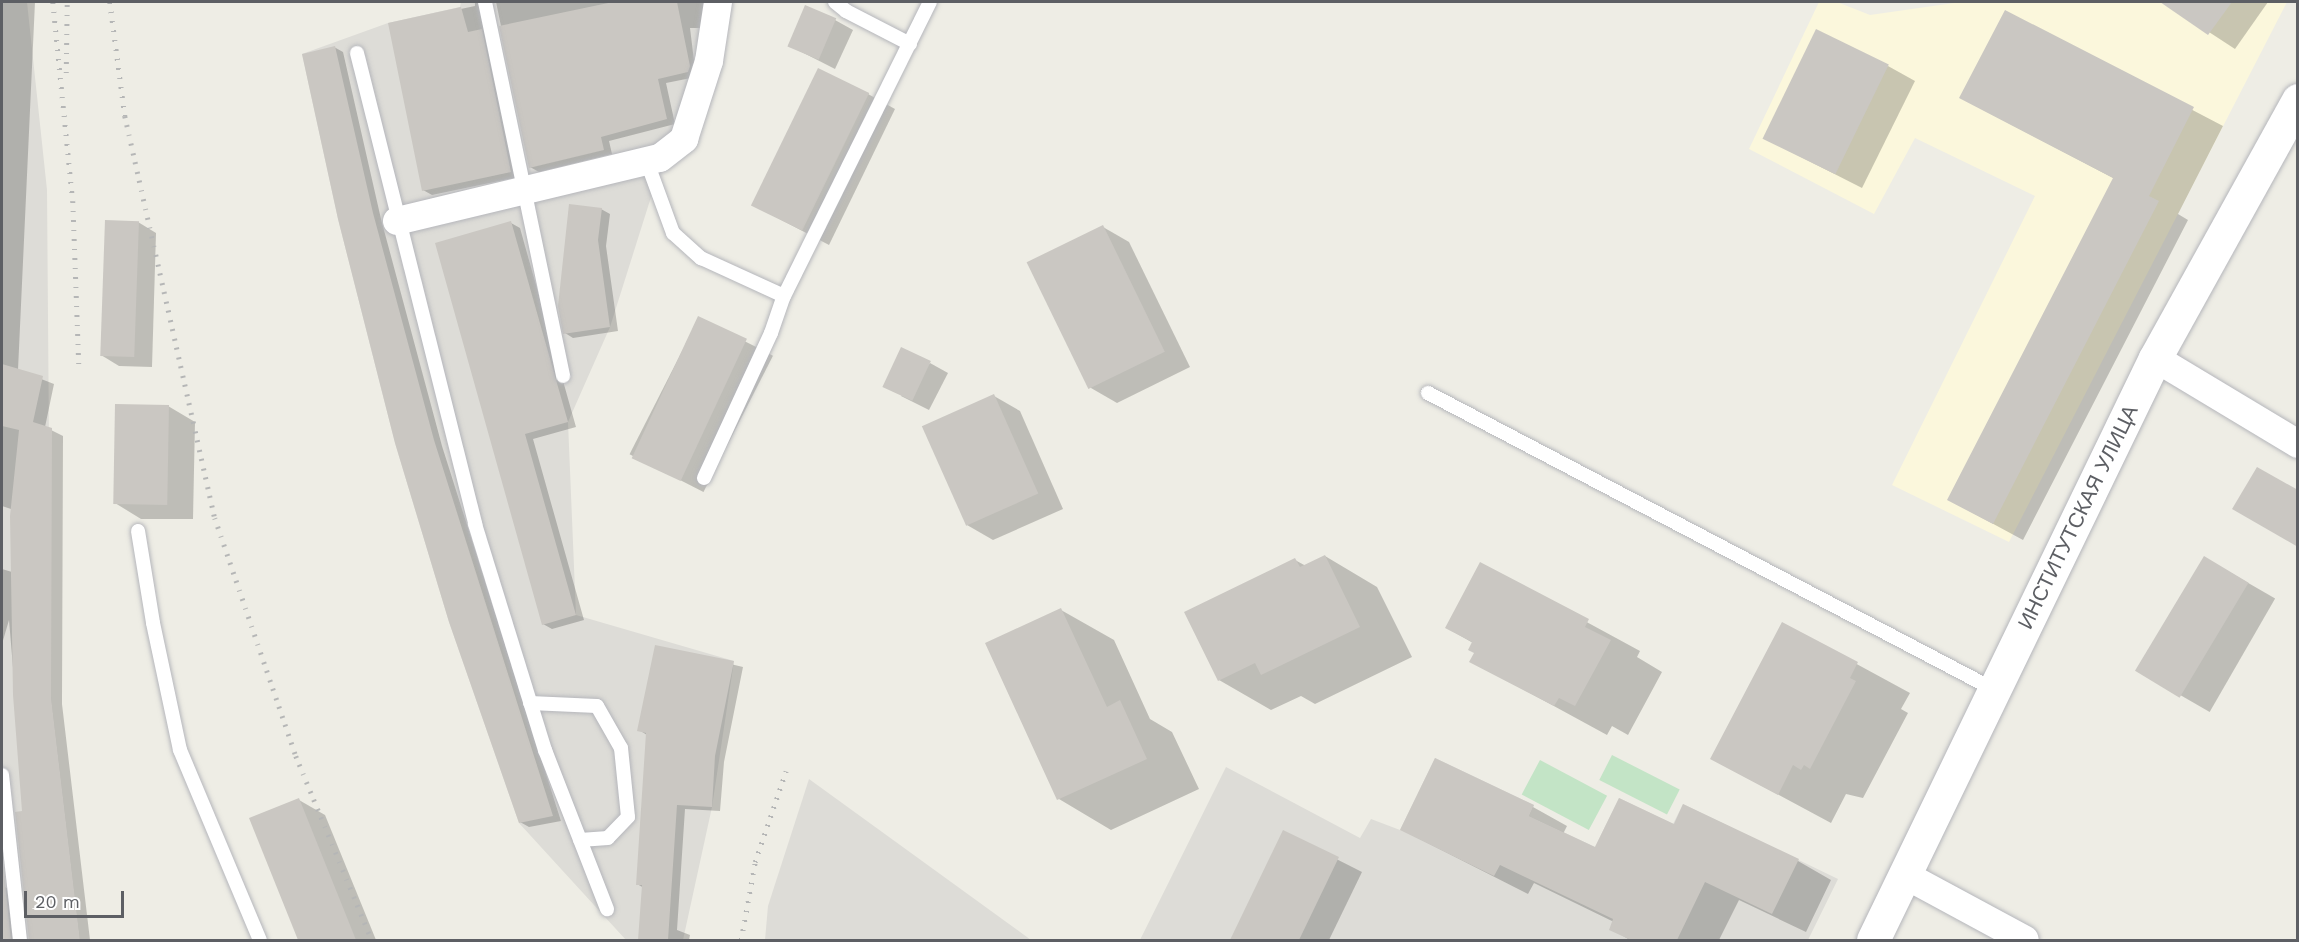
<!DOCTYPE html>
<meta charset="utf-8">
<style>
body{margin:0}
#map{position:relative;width:2299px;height:942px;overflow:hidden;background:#eeede5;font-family:"Work Sans",sans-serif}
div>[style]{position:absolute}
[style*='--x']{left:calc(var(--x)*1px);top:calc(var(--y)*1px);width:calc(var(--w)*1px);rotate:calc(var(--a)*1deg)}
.commercial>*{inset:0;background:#fbf7dc}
.industrial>*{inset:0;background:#dddcd7}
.green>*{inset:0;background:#c3e4c6;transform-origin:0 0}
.shadow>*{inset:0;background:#0003;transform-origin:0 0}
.building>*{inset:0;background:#cac7c2;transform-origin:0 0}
.roads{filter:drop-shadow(0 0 2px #b5b6bb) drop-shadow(0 0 2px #b5b6bb)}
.lane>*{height:14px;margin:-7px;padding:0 7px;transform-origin:7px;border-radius:7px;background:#fff}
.street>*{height:28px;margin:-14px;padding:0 14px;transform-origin:14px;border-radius:14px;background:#fff}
.secondary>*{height:33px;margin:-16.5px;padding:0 16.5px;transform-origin:16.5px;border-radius:16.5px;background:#fff}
.rail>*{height:4.5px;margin-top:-2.25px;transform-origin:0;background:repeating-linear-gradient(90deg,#b5b6b6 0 1.5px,transparent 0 9.5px)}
span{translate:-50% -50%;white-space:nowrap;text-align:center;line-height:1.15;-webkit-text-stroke:4.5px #fff;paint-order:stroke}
.street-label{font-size:21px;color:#5d5f64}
.frame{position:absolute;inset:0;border:3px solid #5d5f64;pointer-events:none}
.scale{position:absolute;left:24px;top:891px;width:100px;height:27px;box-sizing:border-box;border:3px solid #5d5f64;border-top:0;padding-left:8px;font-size:18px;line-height:21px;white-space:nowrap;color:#5d5f64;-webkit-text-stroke:4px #fff;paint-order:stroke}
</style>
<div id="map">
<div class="commercial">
<i style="clip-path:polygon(1819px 2px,1837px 2px,1870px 15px,1961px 2px,2287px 2px,2009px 542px,1892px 485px,2035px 196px,1915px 138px,1874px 214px,1749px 149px)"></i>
</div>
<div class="industrial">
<i style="clip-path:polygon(2px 2px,27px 2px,47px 190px,51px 697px,80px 940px,2px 940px)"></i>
<i style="clip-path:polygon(461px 2px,706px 2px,706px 23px,610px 327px,568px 422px,576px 615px,734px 661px,712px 807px,683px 940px,626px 940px,519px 823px,449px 622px,395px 443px,338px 219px,302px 54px,388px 23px,460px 7px)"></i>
<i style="clip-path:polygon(1435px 758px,1534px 805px,1529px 816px,1595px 847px,1619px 798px,1673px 824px,1683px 804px,1838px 879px,1808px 940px,1140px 940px,1226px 767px,1360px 838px,1371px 819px,1400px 830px)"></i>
<i style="clip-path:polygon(809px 779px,1031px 940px,765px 940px,768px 906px)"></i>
</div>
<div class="green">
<i style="left:1612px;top:755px;width:76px;height:28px;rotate:27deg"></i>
<i style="left:1540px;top:760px;width:76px;height:39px;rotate:28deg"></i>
</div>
<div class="shadow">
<i style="clip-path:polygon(2px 2px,35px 2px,18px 370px,54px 384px,45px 427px,63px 436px,62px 704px,90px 940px,30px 940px,31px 882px,9px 620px,2px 644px,2px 569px,12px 572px,11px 509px,2px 506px)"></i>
<i style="clip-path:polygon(475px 2px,489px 2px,519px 177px,432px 195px,423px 190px,389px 24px,475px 6px)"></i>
<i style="clip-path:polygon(496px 2px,713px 2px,707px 28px,690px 28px,696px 77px,666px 83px,675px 124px,609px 141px,612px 154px,539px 172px,530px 167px)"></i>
<i style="clip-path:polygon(2163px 2px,2268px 2px,2235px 49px)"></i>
<i style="clip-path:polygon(2005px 12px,2223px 126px,2178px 214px,2188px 220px,2023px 540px,1949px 500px,2115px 179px,1961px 98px)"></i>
<i style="clip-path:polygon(835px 20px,853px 30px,835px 69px,788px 45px)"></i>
<i style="clip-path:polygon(334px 47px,343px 52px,381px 219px,442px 446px,561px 821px,529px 827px,520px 822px,450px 622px)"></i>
<i style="clip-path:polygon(1888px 66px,1915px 81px,1862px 188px,1764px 138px)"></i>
<i style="clip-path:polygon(868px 94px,895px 109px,829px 245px,753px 205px)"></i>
<i style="clip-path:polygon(601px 209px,610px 214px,606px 246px,618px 331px,573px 338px,565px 333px)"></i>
<i style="clip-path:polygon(138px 222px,156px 233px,152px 367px,119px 366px,101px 355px)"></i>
<i style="clip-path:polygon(511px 223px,520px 228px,576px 427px,533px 439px,584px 620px,552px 629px,543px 624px,437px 244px)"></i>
<i style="clip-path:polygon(1103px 227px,1129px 242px,1190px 367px,1117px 403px,1091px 388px)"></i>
<i style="left:699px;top:318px;width:83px;height:153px;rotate:27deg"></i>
<i style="clip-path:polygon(930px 363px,948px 373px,929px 410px,901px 396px)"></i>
<i style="clip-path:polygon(994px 396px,1020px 411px,1063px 509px,993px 540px,967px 525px)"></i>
<i style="clip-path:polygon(168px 406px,195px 422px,193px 519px,141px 519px,115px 503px)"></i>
<i style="clip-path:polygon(1325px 556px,1377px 587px,1412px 657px,1315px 704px,1301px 696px,1271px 710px,1219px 680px,1295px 560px,1306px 566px)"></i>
<i style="left:2205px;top:558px;width:81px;height:131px;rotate:30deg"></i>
<i style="clip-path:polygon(1480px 564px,1640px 651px,1637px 657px,1662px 672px,1628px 735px,1612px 726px,1607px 735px,1471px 661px,1476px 653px,1473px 643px,1447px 628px)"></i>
<i style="clip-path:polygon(1061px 610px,1114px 640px,1150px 719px,1172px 732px,1199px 789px,1111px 830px,1059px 799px,987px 644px)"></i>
<i style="clip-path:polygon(1783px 624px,1910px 693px,1901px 709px,1908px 713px,1863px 798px,1846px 794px,1831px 823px,1712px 759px)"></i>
<i style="clip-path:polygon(656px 646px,743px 667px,724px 762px,720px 811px,685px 809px,677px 930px,690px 935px,689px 940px,639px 940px,644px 888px,637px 884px,647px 735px,639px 730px)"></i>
<i style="clip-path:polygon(1436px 760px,1533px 807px,1567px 826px,1563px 834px,1596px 849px,1674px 826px,1798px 861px,1831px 880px,1806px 932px,1739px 900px,1719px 940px,1630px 940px,1611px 929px,1614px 922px,1534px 883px,1528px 894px,1402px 830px)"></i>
<i style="clip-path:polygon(299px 800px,325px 815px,376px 940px,300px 940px,251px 819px)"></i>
<i style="clip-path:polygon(1283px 832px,1362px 872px,1329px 940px,1232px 940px)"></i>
<i style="clip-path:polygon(2px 886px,16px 892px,21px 940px,2px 940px)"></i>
</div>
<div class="building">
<i style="clip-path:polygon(613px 2px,677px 2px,690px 66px,688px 72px,658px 79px,667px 119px,601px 137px,604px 150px,529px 168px,499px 26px)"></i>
<i style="clip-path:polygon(2160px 2px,2232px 2px,2208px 35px)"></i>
<i style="left:805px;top:5px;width:34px;height:45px;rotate:23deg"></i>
<i style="clip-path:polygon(461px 7px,468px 32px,482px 29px,511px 172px,422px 191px,388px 23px)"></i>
<i style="clip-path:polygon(2005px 10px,2194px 107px,2149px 196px,2159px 201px,1993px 524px,1947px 500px,2113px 178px,1959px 98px)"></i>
<i style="left:1816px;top:29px;width:81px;height:122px;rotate:26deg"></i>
<i style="clip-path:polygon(335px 46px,373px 213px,434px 440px,553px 816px,519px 823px,449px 622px,395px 443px,338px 219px,302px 54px)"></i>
<i style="left:818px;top:68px;width:57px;height:153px;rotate:26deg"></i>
<i style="clip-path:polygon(569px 204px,602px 208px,598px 240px,610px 327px,563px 334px,558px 306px)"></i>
<i style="left:105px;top:220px;width:34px;height:136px;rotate:2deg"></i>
<i style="clip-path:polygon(511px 221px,568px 422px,525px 434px,576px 615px,542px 625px,435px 243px)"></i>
<i style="left:1103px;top:225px;width:141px;height:85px;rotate:64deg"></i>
<i style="left:698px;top:316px;width:54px;height:157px;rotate:25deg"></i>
<i style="left:901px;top:347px;width:33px;height:44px;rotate:25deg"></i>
<i style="clip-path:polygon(2px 364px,43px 376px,33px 422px,52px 428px,51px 697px,80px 940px,29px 940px,15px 812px,22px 811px,13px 695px,10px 516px,19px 430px,2px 426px)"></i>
<i style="left:994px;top:394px;width:109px;height:79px;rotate:66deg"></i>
<i style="left:115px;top:404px;width:54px;height:100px;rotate:1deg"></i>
<i style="clip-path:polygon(2257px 467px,2298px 490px,2298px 547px,2232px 509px)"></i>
<i style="clip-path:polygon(1325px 555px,1360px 627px,1261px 675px,1255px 663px,1218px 681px,1184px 612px,1295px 558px,1300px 567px)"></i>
<i style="left:2204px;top:556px;width:52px;height:134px;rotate:31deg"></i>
<i style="clip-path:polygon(1480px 562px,1589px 619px,1585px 627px,1611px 640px,1575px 706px,1559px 698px,1554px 706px,1469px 662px,1474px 653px,1468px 650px,1472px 642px,1445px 628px)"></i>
<i style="clip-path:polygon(1061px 608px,1107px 707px,1120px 700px,1147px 759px,1057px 800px,985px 643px)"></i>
<i style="clip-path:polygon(1782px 622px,1858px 662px,1850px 678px,1856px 681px,1810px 769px,1804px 765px,1801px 770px,1793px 765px,1778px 795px,1710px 759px)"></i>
<i style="clip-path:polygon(655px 645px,734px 661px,715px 756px,712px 807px,677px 805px,668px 940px,638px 940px,642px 885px,636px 885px,646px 733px,637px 731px)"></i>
<i style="clip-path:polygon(1435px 758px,1534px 805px,1529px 816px,1595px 847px,1619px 798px,1674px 824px,1683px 804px,1799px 859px,1772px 914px,1705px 882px,1677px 940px,1631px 940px,1609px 930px,1613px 919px,1500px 865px,1494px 876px,1400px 830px)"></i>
<i style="clip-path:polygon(299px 798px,356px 940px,298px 940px,249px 818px)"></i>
<i style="clip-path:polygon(1283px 830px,1339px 857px,1299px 940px,1230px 940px)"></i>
<i style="clip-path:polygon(2px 853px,11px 940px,2px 940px)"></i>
</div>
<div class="roads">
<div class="lane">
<i style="--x:485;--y:2;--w:382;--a:78.2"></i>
<i style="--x:835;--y:2;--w:14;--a:39"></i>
<i style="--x:846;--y:11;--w:72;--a:27.3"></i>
<i style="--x:357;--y:53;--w:486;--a:75.9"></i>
<i style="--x:475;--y:524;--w:237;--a:72.8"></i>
<i style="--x:545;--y:750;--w:171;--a:68.7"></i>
<i style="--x:647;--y:162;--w:76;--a:69.9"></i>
<i style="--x:673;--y:233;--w:38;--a:42"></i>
<i style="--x:701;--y:258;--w:91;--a:24.6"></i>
<i style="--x:1428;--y:393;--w:640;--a:27.65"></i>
<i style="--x:704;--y:478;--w:160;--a:-65.2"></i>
<i style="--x:771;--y:333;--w:39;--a:-71"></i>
<i style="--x:784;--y:296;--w:328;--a:-63.6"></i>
<i style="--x:138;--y:531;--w:93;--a:80.7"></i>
<i style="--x:153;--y:623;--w:130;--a:78"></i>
<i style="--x:180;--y:750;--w:206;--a:67.2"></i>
<i style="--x:530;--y:703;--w:67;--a:2.6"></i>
<i style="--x:597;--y:706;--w:48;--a:60.3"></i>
<i style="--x:621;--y:748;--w:69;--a:84.2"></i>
<i style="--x:628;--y:817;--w:29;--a:134"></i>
<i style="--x:608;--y:838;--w:28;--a:176"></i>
<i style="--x:2;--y:775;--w:166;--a:83.8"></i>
</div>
<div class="street">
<i style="--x:397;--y:221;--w:270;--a:-13.5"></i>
<i style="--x:660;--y:158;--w:31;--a:-38"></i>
<i style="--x:684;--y:139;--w:82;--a:-72.2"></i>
<i style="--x:709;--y:61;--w:60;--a:-81.3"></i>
<i style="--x:2155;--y:358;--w:167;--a:31"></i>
<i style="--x:1905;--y:875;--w:136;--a:28.4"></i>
</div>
<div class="secondary">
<i style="--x:1873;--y:940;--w:647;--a:-64.15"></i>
<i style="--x:2155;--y:358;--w:295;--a:-61"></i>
</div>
</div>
<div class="rail">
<i style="--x:53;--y:2;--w:200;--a:84.3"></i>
<i style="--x:73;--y:201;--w:163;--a:87.9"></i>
<i style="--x:110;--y:2;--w:115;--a:82.5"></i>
<i style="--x:125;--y:116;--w:412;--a:77.4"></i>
<i style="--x:215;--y:518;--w:251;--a:71.2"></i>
<i style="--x:296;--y:756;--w:199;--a:67.6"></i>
<i style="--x:66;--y:73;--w:71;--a:-89.2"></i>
<i style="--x:741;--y:940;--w:79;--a:-79.8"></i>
<i style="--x:755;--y:862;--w:96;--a:-71.2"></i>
</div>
<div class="street-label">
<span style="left:2078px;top:517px;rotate:-64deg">ИНСТИТУТСКАЯ УЛИЦА</span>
</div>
<div class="frame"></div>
<div class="scale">20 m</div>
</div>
